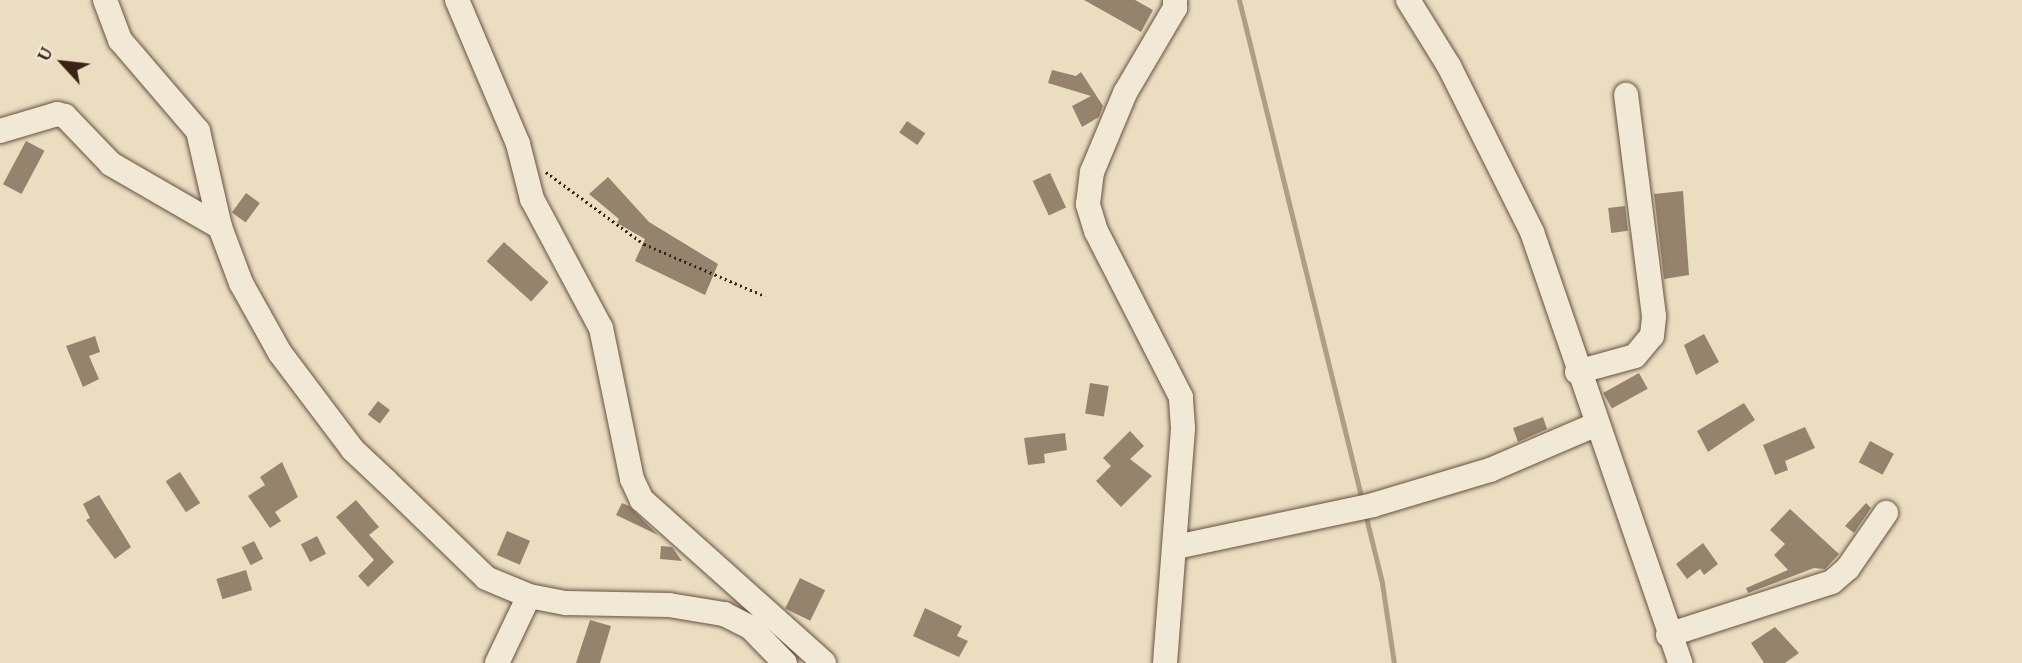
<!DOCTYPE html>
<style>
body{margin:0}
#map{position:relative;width:2022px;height:663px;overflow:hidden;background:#eaddc0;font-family:"Gentium Book Plus",serif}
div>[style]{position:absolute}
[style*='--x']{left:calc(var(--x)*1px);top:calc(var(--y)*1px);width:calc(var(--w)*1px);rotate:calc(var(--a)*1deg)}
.stream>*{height:5px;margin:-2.5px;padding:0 2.5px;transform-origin:2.5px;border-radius:2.5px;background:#af9d86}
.building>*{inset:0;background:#96836e;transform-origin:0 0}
.path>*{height:2.5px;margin-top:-1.25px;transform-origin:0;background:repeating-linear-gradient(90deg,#3c2216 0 2px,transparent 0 5.5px)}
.roads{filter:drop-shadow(0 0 2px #685140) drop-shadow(0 0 2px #685140)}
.minor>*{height:24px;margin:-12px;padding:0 12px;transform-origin:12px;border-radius:12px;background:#f1e9d6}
span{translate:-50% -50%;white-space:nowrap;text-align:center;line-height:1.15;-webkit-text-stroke:5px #f1e9d6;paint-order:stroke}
.north{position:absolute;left:28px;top:28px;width:70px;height:70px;-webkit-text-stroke:5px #f1e9d6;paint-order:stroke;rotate:297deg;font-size:19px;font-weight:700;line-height:28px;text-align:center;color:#3c2216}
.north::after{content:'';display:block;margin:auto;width:24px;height:32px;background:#3c2216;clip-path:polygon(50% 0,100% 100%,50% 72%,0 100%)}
</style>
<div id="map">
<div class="stream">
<i style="--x:1239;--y:0;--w:515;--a:76.18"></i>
<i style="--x:1365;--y:513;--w:72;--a:76.3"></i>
<i style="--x:1382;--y:583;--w:81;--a:81.5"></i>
</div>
<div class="building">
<i style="clip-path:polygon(1084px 0,1135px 0,1153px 10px,1141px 32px)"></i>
<i style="clip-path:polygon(1052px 70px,1076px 76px,1081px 72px,1103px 106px,1099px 117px,1082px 127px,1072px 106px,1091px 96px,1048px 83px)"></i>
<i style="left:907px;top:121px;width:22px;height:14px;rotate:34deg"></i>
<i style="left:26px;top:141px;width:21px;height:49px;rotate:28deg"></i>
<i style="left:1050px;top:173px;width:38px;height:19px;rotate:65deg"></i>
<i style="clip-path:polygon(608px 177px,649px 222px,718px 264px,705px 295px,635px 261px,645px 239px,617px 223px,619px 219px,589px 194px)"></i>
<i style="clip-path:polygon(1683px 191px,1689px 275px,1664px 279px,1654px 194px)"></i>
<i style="left:246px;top:193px;width:17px;height:24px;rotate:36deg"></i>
<i style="left:1625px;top:206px;width:25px;height:17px;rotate:83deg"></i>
<i style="left:504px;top:242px;width:60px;height:26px;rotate:42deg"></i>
<i style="clip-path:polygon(1704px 334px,1719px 362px,1696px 375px,1684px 345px)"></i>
<i style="clip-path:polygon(95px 336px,100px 352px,89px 356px,99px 379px,83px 387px,66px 346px)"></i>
<i style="left:1639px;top:373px;width:18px;height:41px;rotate:61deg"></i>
<i style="left:1090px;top:383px;width:19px;height:31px;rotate:9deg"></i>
<i style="left:378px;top:401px;width:15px;height:17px;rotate:37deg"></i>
<i style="clip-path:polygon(1744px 403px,1755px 420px,1708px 452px,1697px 431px)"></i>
<i style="clip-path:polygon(1543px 417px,1547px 429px,1518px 442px,1513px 428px)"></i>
<i style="clip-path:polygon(1805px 427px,1815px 448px,1785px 461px,1788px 470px,1775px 475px,1763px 445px)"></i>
<i style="clip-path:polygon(1130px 431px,1144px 446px,1130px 459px,1152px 476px,1121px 507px,1096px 481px,1111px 466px,1103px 458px)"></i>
<i style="clip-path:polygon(1065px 433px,1067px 450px,1044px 454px,1045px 463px,1028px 465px,1024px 438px)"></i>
<i style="left:1870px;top:441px;width:27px;height:24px;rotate:28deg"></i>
<i style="clip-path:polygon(282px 462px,298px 497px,275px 512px,281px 521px,270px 528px,248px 496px,265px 485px,260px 477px)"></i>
<i style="left:180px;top:472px;width:37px;height:17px;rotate:57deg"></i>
<i style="clip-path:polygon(99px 495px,131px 547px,115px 559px,86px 520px,90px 518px,83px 504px)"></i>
<i style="clip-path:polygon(356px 500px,379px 527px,369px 535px,394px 562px,368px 587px,358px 576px,374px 560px,336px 517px)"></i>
<i style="clip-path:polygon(622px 503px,629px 506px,658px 535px,616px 515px)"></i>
<i style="clip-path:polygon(1866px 503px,1871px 508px,1854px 533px,1845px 526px)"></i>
<i style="clip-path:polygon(1790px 509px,1839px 554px,1825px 569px,1814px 568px,1748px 593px,1746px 588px,1788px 570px,1774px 555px,1785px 544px,1770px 530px)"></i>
<i style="left:507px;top:531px;width:25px;height:26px;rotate:23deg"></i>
<i style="left:317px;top:536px;width:20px;height:18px;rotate:63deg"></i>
<i style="left:254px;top:541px;width:20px;height:14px;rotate:63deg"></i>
<i style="clip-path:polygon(1703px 543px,1718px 564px,1704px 575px,1700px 569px,1687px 579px,1676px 564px)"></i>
<i style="clip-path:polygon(661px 546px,672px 547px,682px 561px,660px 559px)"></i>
<i style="left:246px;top:570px;width:21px;height:31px;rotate:73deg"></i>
<i style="left:800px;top:578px;width:28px;height:34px;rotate:26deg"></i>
<i style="clip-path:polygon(925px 608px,962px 626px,957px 636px,968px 641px,959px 657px,913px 636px)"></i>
<i style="clip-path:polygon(590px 620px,611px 626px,600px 663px,576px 663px)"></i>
<i style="clip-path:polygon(1775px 627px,1799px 653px,1785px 663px,1764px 663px,1751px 643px)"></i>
</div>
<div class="path">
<i style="--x:546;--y:172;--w:122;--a:36.3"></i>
<i style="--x:644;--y:244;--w:132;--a:23.3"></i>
</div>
<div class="roads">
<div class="minor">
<i style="--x:105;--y:0;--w:43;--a:69.4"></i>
<i style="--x:120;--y:40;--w:120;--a:49.4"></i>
<i style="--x:198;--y:131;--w:98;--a:77.1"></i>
<i style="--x:220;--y:227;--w:60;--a:69.4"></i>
<i style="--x:241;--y:283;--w:80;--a:60.9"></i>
<i style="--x:280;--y:353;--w:121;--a:53"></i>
<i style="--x:353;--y:450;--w:45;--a:43.2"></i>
<i style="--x:386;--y:481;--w:139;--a:44.1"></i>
<i style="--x:486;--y:578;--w:47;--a:22.7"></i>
<i style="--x:529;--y:596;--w:38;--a:11"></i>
<i style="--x:566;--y:603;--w:103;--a:1.1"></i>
<i style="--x:669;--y:605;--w:56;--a:9.3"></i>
<i style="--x:724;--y:614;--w:29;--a:27"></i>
<i style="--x:750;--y:627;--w:50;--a:45.8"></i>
<i style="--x:457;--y:0;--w:156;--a:67"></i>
<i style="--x:518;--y:144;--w:57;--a:75.7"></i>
<i style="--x:532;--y:199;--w:146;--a:61.9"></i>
<i style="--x:601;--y:328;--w:154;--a:78.4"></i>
<i style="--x:632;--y:479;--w:23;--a:65"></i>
<i style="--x:642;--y:500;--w:244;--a:41.8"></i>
<i style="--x:1408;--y:0;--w:78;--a:58.2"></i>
<i style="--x:1449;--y:66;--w:186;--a:63.4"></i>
<i style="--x:1532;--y:232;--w:456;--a:71"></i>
<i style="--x:0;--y:131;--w:59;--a:-16.6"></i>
<i style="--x:57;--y:114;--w:8;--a:14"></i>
<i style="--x:65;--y:116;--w:66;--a:46.2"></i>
<i style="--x:111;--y:164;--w:126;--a:30"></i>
<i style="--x:1577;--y:372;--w:60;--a:-15.4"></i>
<i style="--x:1635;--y:356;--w:26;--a:-50"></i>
<i style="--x:1652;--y:336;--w:20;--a:-84"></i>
<i style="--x:1654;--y:316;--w:223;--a:-97.2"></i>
<i style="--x:1176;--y:547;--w:201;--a:-12"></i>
<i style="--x:1373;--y:505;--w:122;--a:-16.7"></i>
<i style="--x:1490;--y:470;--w:114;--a:-23.2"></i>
<i style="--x:1668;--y:635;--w:172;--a:-17.9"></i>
<i style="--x:1832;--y:582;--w:21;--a:-41"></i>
<i style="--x:1848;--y:568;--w:67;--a:-55.4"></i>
<i style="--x:497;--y:663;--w:74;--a:-64.5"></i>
<i style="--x:1165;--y:663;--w:236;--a:-85.6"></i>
<i style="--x:1183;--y:428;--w:31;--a:-94"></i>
<i style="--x:1181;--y:397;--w:186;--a:-117.1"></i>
<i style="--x:1096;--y:231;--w:28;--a:-107"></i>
<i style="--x:1088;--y:204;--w:32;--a:-83"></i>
<i style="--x:1092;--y:172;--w:86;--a:-67.3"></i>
<i style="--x:1125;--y:93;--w:99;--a:-59.5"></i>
<i style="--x:1175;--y:8;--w:8;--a:-90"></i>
</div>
</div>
<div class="north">U</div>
</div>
